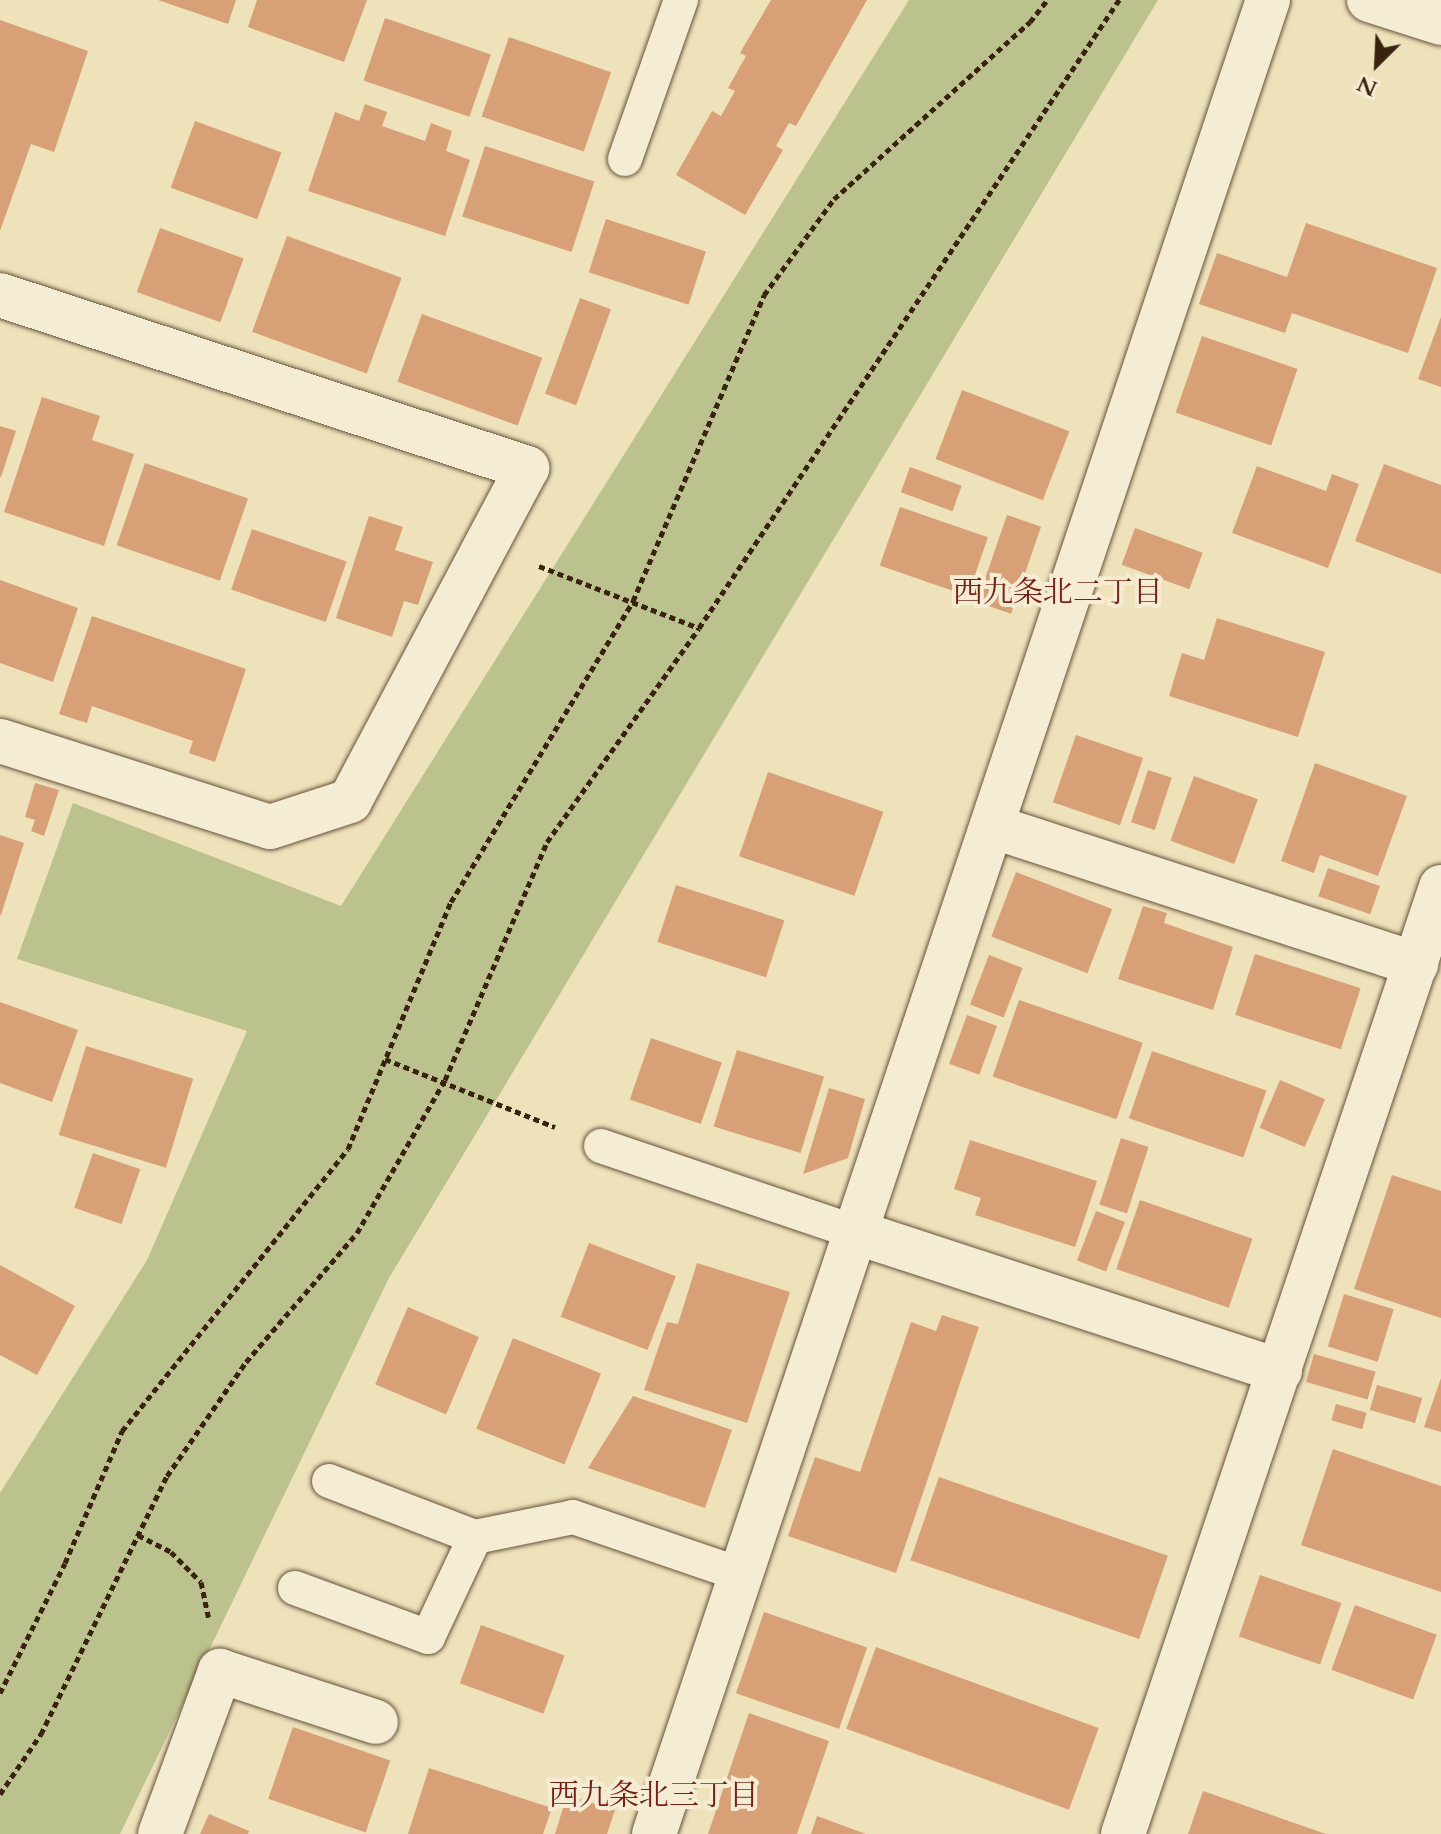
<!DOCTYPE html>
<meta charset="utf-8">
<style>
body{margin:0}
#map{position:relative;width:1441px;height:1834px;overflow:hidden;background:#eee2bb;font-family:Cardo,"Noto Serif JP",serif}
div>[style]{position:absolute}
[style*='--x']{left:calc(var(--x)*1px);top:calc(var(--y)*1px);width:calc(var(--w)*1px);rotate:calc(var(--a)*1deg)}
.green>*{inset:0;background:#bcc28d}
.building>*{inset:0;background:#d7a077;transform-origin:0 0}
.path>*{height:5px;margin-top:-2.5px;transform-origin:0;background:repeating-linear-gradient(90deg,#39230f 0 6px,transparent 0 10px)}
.roads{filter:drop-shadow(0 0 2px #66533a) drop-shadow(0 0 2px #66533a)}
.lane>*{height:34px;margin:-17px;padding:0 17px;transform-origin:17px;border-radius:17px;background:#f4ecd3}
.street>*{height:44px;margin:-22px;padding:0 22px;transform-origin:22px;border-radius:22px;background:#f4ecd3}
span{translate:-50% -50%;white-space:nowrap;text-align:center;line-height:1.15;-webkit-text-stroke:8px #f4ecd3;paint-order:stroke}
.neighbourhood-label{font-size:30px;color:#7a1f14}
.north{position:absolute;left:1337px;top:24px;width:80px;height:80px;-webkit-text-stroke:6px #f4ecd3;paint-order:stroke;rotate:204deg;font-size:22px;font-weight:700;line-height:32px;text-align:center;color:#39230f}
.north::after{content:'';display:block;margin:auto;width:28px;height:36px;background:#39230f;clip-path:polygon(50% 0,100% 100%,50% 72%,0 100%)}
</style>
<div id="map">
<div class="green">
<i style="clip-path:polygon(909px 0,1158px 0,389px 1278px,120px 1834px,0 1834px,0 1493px,147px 1260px,247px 1031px,17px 959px,73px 803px,341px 906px)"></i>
</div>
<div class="building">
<i style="clip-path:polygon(158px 0,236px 0,228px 24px)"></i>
<i style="clip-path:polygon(257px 0,367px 0,344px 62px,248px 27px)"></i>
<i style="clip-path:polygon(771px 0,867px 0,796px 126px,789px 123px,776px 146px,783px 150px,745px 215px,676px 175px,712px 111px,721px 116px,735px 91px,728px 88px,746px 56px,740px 53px)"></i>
<i style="left:385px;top:18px;width:112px;height:66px;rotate:19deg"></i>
<i style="clip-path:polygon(0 20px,88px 51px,54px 152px,31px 144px,0 231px)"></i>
<i style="left:509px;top:37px;width:108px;height:84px;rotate:19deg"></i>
<i style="clip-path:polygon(365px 104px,387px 112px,382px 126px,425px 141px,431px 123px,452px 131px,446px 151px,470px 160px,445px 236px,308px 191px,335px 112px,359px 121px)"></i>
<i style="left:195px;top:121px;width:92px;height:71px;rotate:20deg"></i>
<i style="left:485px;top:146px;width:115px;height:74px;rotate:18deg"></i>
<i style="left:606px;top:219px;width:105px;height:56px;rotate:18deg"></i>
<i style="clip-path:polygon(1306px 223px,1437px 268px,1408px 353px,1292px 313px,1285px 333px,1199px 304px,1217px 253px,1287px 277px)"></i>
<i style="left:160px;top:228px;width:89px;height:68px;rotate:20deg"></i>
<i style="left:287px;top:236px;width:122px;height:102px;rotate:20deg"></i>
<i style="left:580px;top:298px;width:33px;height:102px;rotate:20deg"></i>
<i style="left:422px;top:314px;width:128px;height:72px;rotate:20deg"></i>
<i style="clip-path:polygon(1441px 317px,1441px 387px,1418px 379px)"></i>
<i style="left:1202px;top:336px;width:101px;height:81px;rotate:19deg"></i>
<i style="left:962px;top:390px;width:115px;height:74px;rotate:21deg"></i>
<i style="clip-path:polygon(42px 397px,100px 416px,92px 440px,134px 454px,104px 546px,4px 512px)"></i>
<i style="clip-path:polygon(0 426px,16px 431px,1px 477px,0 477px)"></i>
<i style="left:145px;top:463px;width:109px;height:87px;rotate:19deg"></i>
<i style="clip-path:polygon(1384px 464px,1441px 485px,1441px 574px,1355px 541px)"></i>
<i style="clip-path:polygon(1257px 466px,1326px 491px,1332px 474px,1359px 484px,1328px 568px,1232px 533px)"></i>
<i style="left:910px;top:467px;width:55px;height:27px;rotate:20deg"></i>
<i style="left:900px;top:507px;width:93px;height:62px;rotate:19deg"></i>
<i style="left:1007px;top:515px;width:36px;height:92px;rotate:19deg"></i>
<i style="clip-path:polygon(369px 516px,403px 527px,395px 550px,433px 562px,418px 605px,404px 601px,392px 637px,336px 618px)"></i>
<i style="left:1135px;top:528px;width:72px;height:39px;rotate:20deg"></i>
<i style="left:252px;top:529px;width:100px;height:64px;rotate:19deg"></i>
<i style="clip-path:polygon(0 580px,78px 608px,53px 682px,0 663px)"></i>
<i style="clip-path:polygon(92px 616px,246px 669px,215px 762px,189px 753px,193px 741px,92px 706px,87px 723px,59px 714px)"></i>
<i style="clip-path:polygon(1217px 618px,1325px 652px,1298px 737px,1169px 696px,1182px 653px,1204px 660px)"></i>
<i style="left:1076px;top:735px;width:71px;height:71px;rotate:19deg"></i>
<i style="clip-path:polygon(1315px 763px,1407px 796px,1378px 876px,1320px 855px,1314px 873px,1281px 861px)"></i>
<i style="left:1148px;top:770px;width:25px;height:55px;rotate:18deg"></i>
<i style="left:768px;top:772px;width:122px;height:89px;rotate:19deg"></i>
<i style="left:1194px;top:776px;width:68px;height:69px;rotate:20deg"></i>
<i style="clip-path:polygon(35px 783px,59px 790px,44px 836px,31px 831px,35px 820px,25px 817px)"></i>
<i style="clip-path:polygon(0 835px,24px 843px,1px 915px,0 915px)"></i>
<i style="left:1328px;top:868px;width:55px;height:30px;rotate:19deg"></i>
<i style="left:1016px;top:872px;width:103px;height:69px;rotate:21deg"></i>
<i style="left:676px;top:885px;width:114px;height:60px;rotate:18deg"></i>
<i style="clip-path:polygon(1143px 906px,1167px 913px,1164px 923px,1233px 947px,1213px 1010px,1118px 979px)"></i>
<i style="left:1255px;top:954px;width:111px;height:64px;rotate:18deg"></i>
<i style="left:989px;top:955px;width:36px;height:53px;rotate:21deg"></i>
<i style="left:1019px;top:1000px;width:131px;height:81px;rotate:19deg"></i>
<i style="clip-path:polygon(0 1002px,78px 1030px,52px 1102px,0 1083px)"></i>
<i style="left:967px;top:1015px;width:32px;height:52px;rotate:20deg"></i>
<i style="left:651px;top:1038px;width:75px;height:65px;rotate:19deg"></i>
<i style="left:86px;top:1046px;width:112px;height:93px;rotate:17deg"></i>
<i style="left:737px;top:1050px;width:91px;height:80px;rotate:17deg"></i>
<i style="left:1152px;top:1051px;width:121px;height:71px;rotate:19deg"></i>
<i style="left:1280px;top:1080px;width:49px;height:52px;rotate:23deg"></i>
<i style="clip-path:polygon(829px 1088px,865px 1099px,848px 1158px,803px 1174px)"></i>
<i style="left:1121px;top:1138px;width:29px;height:70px;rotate:18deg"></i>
<i style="clip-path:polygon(970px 1140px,1097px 1181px,1075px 1247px,975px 1215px,981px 1198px,954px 1189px)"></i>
<i style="left:93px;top:1153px;width:50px;height:58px;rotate:19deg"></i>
<i style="clip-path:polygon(1392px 1175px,1441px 1191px,1441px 1318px,1354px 1289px)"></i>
<i style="left:1140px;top:1200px;width:119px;height:73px;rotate:19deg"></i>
<i style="left:1096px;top:1211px;width:31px;height:53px;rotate:21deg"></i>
<i style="left:589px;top:1243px;width:93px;height:79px;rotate:21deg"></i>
<i style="clip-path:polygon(697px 1263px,790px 1292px,747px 1423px,644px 1390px,667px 1322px,678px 1324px)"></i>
<i style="clip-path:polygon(0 1265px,75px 1306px,37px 1375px,0 1355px)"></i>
<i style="left:1344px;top:1294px;width:52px;height:55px;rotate:17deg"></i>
<i style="left:408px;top:1307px;width:77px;height:84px;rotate:23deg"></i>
<i style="clip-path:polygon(942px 1315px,979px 1327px,896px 1573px,788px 1536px,815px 1457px,860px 1472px,911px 1322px,936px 1331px)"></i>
<i style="left:513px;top:1338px;width:95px;height:98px;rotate:22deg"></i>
<i style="left:1314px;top:1354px;width:64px;height:29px;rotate:16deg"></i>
<i style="clip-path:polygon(1441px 1378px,1441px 1432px,1424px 1427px)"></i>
<i style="left:1377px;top:1385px;width:47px;height:26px;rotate:16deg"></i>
<i style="clip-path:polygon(633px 1396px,732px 1430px,705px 1508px,588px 1468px)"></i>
<i style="left:1336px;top:1404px;width:32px;height:17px;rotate:16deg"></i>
<i style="clip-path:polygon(1333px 1449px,1441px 1486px,1441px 1592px,1301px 1545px)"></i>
<i style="left:939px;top:1477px;width:242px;height:88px;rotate:19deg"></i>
<i style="left:1260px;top:1575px;width:86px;height:65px;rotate:19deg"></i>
<i style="left:1355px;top:1605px;width:87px;height:69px;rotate:20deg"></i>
<i style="left:764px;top:1612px;width:109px;height:86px;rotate:19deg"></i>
<i style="left:481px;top:1625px;width:89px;height:62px;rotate:20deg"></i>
<i style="left:876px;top:1647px;width:237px;height:87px;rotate:20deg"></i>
<i style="clip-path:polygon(749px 1713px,829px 1741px,797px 1834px,708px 1834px)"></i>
<i style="left:293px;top:1727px;width:103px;height:76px;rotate:19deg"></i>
<i style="clip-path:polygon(429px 1768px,552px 1808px,543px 1834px,408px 1834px)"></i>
<i style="clip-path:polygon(1203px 1791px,1326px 1834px,1188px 1834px)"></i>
<i style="clip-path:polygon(567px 1795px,615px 1810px,607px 1834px,555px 1834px)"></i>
<i style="clip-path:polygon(209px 1814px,249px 1831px,248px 1834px,200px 1834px)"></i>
<i style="clip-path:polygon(817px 1816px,866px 1834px,811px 1834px)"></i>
</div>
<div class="path">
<i style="--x:539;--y:566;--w:172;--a:21.2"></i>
<i style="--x:385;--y:1059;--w:183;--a:21.8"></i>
<i style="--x:138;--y:1535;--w:37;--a:27"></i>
<i style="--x:171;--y:1552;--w:42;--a:45"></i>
<i style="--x:201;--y:1582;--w:38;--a:78"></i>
<i style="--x:0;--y:1693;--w:145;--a:-63.4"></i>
<i style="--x:65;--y:1563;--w:144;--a:-66.6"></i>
<i style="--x:122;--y:1431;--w:361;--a:-51.3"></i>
<i style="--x:348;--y:1149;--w:268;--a:-67.4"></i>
<i style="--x:451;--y:902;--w:352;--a:-58.8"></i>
<i style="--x:633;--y:601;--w:333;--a:-66.8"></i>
<i style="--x:764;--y:295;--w:119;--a:-53.9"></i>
<i style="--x:834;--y:199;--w:264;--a:-42.1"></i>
<i style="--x:1030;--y:22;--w:28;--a:-52"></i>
<i style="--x:0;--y:1794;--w:73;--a:-55.7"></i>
<i style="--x:41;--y:1734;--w:287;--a:-64"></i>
<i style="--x:167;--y:1476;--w:139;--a:-55.3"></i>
<i style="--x:246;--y:1362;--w:170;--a:-49.3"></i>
<i style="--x:357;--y:1233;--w:177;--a:-60.1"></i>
<i style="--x:445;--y:1080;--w:259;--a:-66.8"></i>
<i style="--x:547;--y:842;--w:262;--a:-54.6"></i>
<i style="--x:699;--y:628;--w:756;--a:-56.23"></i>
</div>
<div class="roads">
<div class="lane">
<i style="--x:625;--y:159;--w:169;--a:-70.6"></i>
<i style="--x:601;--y:1146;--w:271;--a:18.7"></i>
<i style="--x:329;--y:1481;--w:156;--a:21"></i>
<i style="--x:475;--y:1537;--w:100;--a:-11.5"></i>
<i style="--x:573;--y:1517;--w:179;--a:18.9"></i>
<i style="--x:295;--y:1588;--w:142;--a:20.2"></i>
<i style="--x:428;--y:1637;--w:110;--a:-64.8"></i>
</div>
<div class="street">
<i style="--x:1369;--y:0;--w:76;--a:17.7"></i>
<i style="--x:0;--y:295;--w:555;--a:18.17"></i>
<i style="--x:527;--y:468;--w:377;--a:118"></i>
<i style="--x:350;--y:801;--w:84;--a:162"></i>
<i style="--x:270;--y:827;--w:283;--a:-162.3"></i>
<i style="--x:994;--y:827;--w:444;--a:18"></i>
<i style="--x:858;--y:1233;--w:444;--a:18.1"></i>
<i style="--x:160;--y:1834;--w:174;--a:-69.8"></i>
<i style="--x:220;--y:1671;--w:164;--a:18.1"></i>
<i style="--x:654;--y:1834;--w:1934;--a:-71.49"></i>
<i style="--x:1123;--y:1834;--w:999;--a:-71.44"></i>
</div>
</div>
<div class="neighbourhood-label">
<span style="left:1058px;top:593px">西九条北二丁目</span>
<span style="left:654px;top:1796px">西九条北三丁目</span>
</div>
<div class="north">N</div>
</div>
